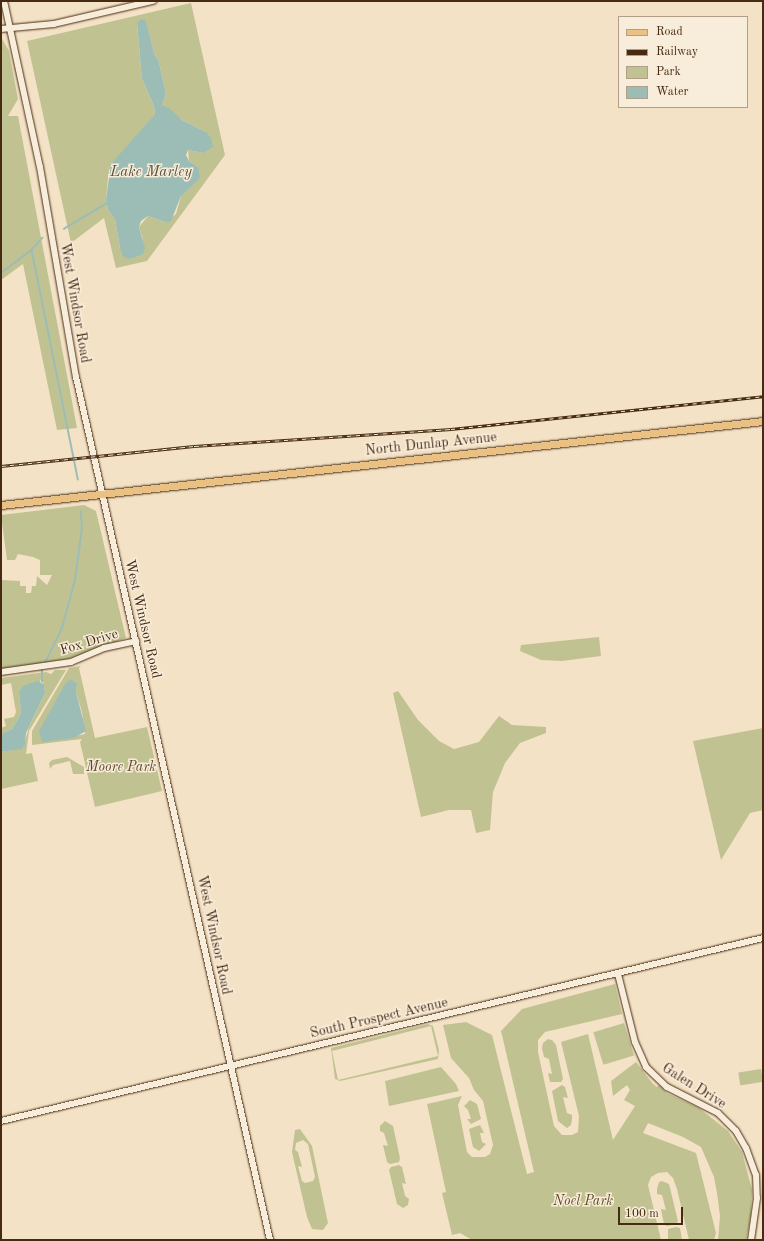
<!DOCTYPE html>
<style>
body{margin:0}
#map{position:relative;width:764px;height:1241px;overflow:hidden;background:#f4e2c6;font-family:"Old Standard TT",serif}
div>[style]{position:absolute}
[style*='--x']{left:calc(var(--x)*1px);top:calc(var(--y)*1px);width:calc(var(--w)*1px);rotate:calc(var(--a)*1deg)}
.green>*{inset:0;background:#c1c291;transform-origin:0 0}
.water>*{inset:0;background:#9cbdb6}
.stream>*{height:1.5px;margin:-0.75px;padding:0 0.75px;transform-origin:0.75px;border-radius:0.75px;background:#9cbdb6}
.roads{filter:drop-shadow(0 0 1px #462b12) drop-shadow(0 0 1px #462b12)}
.secondary>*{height:6px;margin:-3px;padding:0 3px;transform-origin:3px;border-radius:3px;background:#f8ecda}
.primary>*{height:7px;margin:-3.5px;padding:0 3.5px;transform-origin:3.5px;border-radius:3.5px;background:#eac183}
.rail>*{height:3px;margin-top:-1.5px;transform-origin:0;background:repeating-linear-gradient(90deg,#f8ecda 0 4.5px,#462b12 0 9px);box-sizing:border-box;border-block:1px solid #462b12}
span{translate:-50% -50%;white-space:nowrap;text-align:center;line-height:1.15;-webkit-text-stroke:3px #f8ecda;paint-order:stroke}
.street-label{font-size:14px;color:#462b12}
.park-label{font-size:14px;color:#5f492b;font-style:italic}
.water-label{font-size:15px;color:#5c503b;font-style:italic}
.frame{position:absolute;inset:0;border:2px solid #462b12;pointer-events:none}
.legend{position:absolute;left:618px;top:16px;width:130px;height:92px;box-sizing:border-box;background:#f8ecda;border:1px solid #b19f8a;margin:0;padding:5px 7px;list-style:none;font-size:12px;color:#462b12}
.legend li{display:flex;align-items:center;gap:8px;height:20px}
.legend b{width:20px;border:1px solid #b19f8a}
.scale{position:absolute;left:618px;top:1207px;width:65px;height:18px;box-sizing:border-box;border:2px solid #462b12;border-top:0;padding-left:5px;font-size:12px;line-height:14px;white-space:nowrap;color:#462b12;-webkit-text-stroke:3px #f8ecda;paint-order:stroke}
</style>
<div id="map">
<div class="green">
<i style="clip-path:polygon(evenodd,191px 3px,225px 155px,147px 261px,116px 268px,104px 218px,71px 243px,27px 41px,191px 3px,146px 22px,154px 53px,159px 62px,166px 94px,162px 105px,182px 120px,206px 132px,203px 153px,188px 150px,189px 161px,198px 167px,181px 196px,176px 214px,165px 222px,148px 216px,139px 227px,143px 239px,120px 248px,115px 219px,108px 210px,106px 198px,109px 170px,155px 114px,154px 106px,142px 79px,137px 24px,146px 22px)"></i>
<i style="clip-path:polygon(1px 37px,9px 51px,18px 99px,8px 116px,18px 116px,77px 428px,57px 430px,23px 264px,1px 280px)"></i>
<i style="clip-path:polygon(84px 505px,96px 511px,126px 638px,68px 659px,1px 669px,1px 580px,20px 581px,20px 586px,26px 586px,26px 593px,31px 593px,32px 586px,36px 586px,37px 576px,47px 585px,52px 575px,40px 575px,40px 560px,33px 557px,18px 554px,15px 560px,7px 560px,1px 515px)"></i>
<i style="clip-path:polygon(599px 637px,601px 656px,562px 661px,541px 660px,520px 651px,521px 645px)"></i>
<i style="clip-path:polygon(evenodd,81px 666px,79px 668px,95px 738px,147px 727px,162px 791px,95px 807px,80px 742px,82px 739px,32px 745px,32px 731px,69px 668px,81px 666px,77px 684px,76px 692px,82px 712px,85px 734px,62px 739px,77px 684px)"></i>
<i style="clip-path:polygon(55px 670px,66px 670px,29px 731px,26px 754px,32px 753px,38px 781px,1px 789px,1px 752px,23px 748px,29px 727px,45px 693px,42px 675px,40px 682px,34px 682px,19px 692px,21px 713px,12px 729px,1px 734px,1px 728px,6px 726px,4px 719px,14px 717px,16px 712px,11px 683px,1px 685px,1px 678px,46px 672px,51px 674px)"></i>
<i style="clip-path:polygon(398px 691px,418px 720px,439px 741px,454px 749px,479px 742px,499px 716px,512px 725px,546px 727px,546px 733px,520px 743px,505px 763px,493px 792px,490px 830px,476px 833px,471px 810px,449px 810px,421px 817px,393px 693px)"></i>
<i style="clip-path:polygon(763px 728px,763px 810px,750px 813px,721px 860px,693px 741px)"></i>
<i style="clip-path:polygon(67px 757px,84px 767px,84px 774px,73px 774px,70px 761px,53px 765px,50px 769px,49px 763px,52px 760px)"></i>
<i style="clip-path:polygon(615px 984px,622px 1014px,545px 1032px,538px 1040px,538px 1052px,554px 1126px,562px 1135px,572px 1135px,578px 1132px,579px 1116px,561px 1042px,588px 1034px,613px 1140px,635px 1106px,624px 1100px,630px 1090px,627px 1085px,613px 1096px,611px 1081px,636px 1062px,653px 1084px,657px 1087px,659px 1085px,667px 1093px,699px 1108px,728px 1131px,742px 1152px,752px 1190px,751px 1216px,746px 1240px,718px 1240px,720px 1216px,717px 1193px,714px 1177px,701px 1147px,683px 1137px,648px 1123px,643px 1133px,696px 1153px,716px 1233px,714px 1240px,689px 1240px,677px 1189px,673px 1178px,667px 1172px,658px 1173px,651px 1177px,648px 1185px,661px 1240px,472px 1240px,460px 1233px,452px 1235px,442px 1193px,446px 1192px,427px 1104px,462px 1096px,458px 1105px,467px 1152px,472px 1157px,485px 1157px,490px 1154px,493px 1145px,483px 1101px,474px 1090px,469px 1078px,451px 1058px,443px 1025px,466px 1022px,492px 1035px,527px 1174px,534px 1172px,501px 1031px,522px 1009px)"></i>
<i style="left:624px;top:1023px;width:34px;height:32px;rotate:73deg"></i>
<i style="clip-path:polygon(evenodd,428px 1024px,433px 1026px,439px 1050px,438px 1059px,340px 1081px,335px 1079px,331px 1048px,428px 1024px,431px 1026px,438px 1056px,338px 1080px,332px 1051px,431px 1026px)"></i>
<i style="clip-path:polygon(548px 1039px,552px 1040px,556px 1045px,563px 1079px,561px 1082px,550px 1082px,548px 1073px,552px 1074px,549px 1059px,544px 1057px,542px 1048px,543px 1043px)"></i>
<i style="clip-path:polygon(441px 1067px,456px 1084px,459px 1091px,389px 1106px,385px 1081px)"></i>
<i style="left:761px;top:1069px;width:13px;height:23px;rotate:81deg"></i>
<i style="clip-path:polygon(562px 1085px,565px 1087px,568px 1098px,563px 1097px,567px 1113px,572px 1115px,572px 1119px,571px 1125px,567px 1128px,558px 1121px,552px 1091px)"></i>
<i style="clip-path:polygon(470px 1100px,477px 1104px,481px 1119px,471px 1124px,467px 1119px,471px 1119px,468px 1110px,464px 1106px)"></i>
<i style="clip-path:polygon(385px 1121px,393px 1126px,400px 1158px,399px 1162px,390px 1164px,387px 1162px,383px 1145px,388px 1146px,384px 1133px,380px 1131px,380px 1126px)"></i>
<i style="clip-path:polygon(480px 1125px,484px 1133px,480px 1133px,482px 1142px,486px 1144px,479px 1151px,473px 1147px,469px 1129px)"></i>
<i style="clip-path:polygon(evenodd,300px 1129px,312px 1146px,328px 1223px,323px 1230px,312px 1229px,307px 1217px,292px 1152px,295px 1130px,300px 1129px,303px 1140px,308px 1144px,315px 1177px,313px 1181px,305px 1183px,302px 1181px,298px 1166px,302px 1167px,298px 1152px,295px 1150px,296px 1143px,303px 1140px)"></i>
<i style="clip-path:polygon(399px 1165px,402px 1167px,406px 1184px,402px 1183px,405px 1196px,409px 1199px,408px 1205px,403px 1208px,397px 1204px,389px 1170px,391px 1167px)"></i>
<i style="clip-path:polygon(662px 1181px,669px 1184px,678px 1221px,676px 1224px,667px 1226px,664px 1224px,661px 1209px,666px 1210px,662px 1195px,657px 1194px,657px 1189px,659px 1182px)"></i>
<i style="clip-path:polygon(676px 1227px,680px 1228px,682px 1240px,668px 1240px,668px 1229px)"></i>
</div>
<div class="water">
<i style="clip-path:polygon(141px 19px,146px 21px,154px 53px,159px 62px,166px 94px,162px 105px,169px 108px,182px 120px,206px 132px,211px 138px,213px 147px,203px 153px,188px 150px,186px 155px,189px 161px,198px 167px,200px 178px,181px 196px,171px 221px,165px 222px,148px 216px,141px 221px,139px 227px,145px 248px,143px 254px,129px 259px,123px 256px,120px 248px,115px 219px,108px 210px,106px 199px,111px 164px,155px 114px,154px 106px,142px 79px,137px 23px)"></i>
<i style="clip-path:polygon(71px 679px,77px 684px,76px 692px,86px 731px,74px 738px,42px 742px,39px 731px,65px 684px)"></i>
<i style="clip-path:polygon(37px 681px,44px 684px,45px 693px,26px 733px,25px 745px,22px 749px,1px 752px,1px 734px,12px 729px,21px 713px,19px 692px,23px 686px)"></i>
</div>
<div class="stream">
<i style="--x:64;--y:229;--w:50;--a:-31.2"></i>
<i style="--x:43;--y:238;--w:16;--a:133"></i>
<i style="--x:32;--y:250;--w:234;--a:78.6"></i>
<i style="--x:1;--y:273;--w:38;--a:-37"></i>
<i style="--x:45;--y:663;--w:39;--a:-64"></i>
<i style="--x:62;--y:628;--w:50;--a:-74.8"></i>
<i style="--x:75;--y:580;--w:52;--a:-82.3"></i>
<i style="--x:82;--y:528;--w:16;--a:-94"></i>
<i style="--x:42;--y:682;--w:13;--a:-90"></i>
</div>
<div class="roads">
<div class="secondary">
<i style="--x:4;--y:1;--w:170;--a:77.8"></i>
<i style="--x:40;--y:167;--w:213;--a:80.3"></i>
<i style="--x:76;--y:377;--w:885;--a:77.33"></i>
<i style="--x:1;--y:29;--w:53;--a:-5.4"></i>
<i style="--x:54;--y:24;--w:102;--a:-13.1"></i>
<i style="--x:1;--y:672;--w:71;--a:-8.1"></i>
<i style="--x:71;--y:662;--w:36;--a:-23"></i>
<i style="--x:104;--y:648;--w:33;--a:-12"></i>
<i style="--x:618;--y:974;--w:70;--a:76"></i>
<i style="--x:635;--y:1042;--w:27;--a:66"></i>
<i style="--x:646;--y:1067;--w:29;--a:44"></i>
<i style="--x:667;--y:1087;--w:57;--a:27"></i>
<i style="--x:718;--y:1113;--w:25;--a:45"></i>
<i style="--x:736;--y:1131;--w:20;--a:60"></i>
<i style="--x:746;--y:1148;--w:29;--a:70"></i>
<i style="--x:756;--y:1175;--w:23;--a:88"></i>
<i style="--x:757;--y:1198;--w:42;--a:98.1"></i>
<i style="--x:1;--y:1121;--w:784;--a:-13.5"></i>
</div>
<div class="primary">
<i style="--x:1;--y:505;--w:767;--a:-6.29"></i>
</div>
</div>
<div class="rail">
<i style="--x:1;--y:466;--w:194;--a:-5.9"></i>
<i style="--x:194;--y:446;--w:258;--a:-3.8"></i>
<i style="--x:451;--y:429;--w:314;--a:-6"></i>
</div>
<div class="street-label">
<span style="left:75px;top:303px;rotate:80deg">West Windsor Road</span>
<span style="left:431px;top:444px;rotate:-6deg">North Dunlap Avenue</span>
<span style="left:143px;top:619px;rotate:77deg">West Windsor Road</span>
<span style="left:89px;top:642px;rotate:-17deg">Fox Drive</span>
<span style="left:214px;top:935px;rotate:78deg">West Windsor Road</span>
<span style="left:379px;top:1018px;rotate:-13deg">South Prospect Avenue</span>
<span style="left:694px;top:1086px;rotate:32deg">Galen Drive</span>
</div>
<div class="park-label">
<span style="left:121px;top:767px">Moore Park</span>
<span style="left:583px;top:1201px">Noel Park</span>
</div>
<div class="water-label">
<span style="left:151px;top:173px">Lake Marley</span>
</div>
<div class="frame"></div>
<ul class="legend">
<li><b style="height:5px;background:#eac183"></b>Road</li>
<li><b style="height:5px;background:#462b12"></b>Railway</li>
<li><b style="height:11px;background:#c1c291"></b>Park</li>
<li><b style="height:11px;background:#9cbdb6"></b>Water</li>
</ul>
<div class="scale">100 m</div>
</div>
